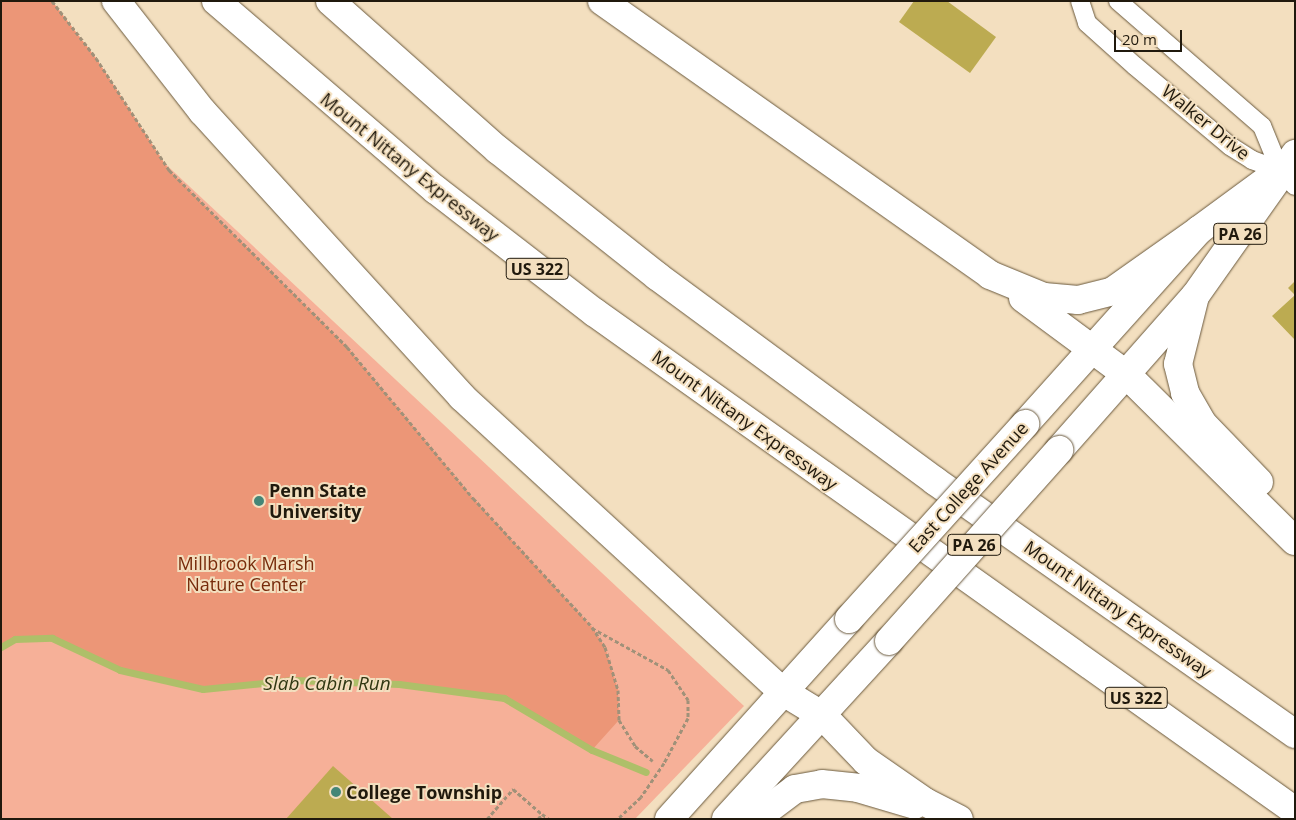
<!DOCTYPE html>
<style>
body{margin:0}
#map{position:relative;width:1296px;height:820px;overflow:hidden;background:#f3dfbf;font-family:"Open Sans",sans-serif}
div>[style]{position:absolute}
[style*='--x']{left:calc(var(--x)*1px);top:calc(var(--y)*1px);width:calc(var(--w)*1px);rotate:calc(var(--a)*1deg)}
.green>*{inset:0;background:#f6b098}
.forest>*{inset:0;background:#ec9677}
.stream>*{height:7px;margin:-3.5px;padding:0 3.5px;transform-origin:3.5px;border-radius:3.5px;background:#aebf69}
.building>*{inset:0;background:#bcab51}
.path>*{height:3px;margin-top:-1.5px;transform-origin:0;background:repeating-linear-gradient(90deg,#a09179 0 4px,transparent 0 6.5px)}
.roads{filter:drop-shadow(0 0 1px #6a593d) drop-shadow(0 0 1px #6a593d)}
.street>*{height:18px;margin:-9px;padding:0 9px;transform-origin:9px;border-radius:9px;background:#fff}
.primary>*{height:28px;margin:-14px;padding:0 14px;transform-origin:14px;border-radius:14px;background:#fff}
.highway>*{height:28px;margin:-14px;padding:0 14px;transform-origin:14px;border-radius:14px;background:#fff}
.bridges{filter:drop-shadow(0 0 1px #6a593d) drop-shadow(0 0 1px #6a593d)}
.primary-bridge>*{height:28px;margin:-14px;padding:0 14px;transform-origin:14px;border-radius:14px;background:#fff}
.dots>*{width:14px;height:14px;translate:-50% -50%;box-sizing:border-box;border:2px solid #f3dfbf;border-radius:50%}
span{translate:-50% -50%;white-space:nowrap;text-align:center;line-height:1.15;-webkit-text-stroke:4px #f3dfbf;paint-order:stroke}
.shield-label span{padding:1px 4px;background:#f3dfbf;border:1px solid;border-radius:4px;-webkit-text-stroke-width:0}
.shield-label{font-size:16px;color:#20190d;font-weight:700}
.street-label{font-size:18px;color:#20190d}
.poi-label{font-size:18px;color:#20190d;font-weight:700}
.left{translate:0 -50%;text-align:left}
.park-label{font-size:18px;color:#772b0b}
.water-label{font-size:19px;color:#303712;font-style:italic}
.frame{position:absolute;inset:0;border:2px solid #20190d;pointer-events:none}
.scale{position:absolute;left:1114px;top:30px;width:68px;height:22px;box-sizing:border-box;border:2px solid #20190d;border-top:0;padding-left:6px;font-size:15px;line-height:18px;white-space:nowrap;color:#20190d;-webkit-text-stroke:4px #f3dfbf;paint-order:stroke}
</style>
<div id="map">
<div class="green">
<i style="clip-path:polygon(1px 10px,744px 706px,635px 819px,1px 819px)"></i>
</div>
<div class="forest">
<i style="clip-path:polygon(1px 1px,52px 1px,96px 58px,169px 170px,347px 347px,473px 498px,592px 627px,605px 647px,618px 690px,619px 720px,592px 750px,504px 698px,399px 684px,293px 680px,203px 689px,120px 670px,52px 638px,15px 639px,1px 647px)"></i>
</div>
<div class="stream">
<i style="--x:1;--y:647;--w:16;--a:-30"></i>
<i style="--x:15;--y:639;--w:37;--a:-2"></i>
<i style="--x:52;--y:638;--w:75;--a:25.2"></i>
<i style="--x:120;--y:670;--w:85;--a:12.9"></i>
<i style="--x:203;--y:689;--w:90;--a:-5.7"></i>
<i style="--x:293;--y:680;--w:106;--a:2.2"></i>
<i style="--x:399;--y:684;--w:106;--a:7.6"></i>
<i style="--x:504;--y:698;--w:102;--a:30.6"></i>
<i style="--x:592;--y:750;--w:58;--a:22.2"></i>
</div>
<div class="building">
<i style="clip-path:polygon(914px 1px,947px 1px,996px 37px,970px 73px,899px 22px)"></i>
<i style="clip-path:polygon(1295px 281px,1295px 340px,1272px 316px,1295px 295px,1288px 288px)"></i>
<i style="clip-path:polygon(333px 766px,393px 819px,286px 819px)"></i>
</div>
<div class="path">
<i style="--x:52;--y:1;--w:72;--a:52.3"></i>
<i style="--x:96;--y:58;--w:134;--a:56.9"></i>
<i style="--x:169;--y:170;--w:251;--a:44.8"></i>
<i style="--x:347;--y:347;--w:197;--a:50.2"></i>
<i style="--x:473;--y:498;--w:176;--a:47.3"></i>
<i style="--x:592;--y:627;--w:24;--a:57"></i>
<i style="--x:605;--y:647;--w:45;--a:73.2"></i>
<i style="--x:618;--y:690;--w:30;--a:88"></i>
<i style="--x:619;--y:720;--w:31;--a:58"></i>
<i style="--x:635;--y:746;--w:23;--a:40"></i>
<i style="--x:592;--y:628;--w:87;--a:28.9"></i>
<i style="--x:668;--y:670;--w:36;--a:56"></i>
<i style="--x:688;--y:700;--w:18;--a:90"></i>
<i style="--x:688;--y:718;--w:51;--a:118.1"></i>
<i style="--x:664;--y:763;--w:41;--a:124.1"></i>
<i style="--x:641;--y:797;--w:33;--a:137"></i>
<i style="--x:487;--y:819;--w:40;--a:-49"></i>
<i style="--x:513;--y:789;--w:38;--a:41"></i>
<i style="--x:538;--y:819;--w:6;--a:-51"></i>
<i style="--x:542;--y:814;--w:9;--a:36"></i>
</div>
<div class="roads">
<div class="street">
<i style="--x:1080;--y:1;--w:23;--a:72"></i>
<i style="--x:1087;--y:23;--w:64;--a:41.9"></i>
<i style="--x:1135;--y:66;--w:124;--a:40.1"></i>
<i style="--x:1230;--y:146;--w:26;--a:32"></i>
<i style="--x:1252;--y:160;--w:30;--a:20"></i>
<i style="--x:1118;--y:1;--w:191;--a:41"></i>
<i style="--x:1262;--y:126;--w:48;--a:67.8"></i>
<i style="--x:1280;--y:170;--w:22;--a:47"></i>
</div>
<div class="primary">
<i style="--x:1025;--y:424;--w:261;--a:-48.1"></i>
<i style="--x:1199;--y:230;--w:84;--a:-36.3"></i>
<i style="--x:1059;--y:450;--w:205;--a:-48.6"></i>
<i style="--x:1195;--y:296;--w:174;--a:-54.8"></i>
<i style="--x:669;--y:819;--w:269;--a:-48"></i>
<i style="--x:726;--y:819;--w:241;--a:-47.5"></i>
</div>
<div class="highway">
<i style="--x:116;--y:1;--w:140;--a:52"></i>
<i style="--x:202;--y:111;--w:387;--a:47.7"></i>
<i style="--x:462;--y:397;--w:435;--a:42.6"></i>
<i style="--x:782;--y:691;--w:48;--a:31.4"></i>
<i style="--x:823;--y:716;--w:62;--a:46.3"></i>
<i style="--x:866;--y:761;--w:72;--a:34.8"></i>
<i style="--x:925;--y:802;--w:38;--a:27"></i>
<i style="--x:216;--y:1;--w:290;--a:40.7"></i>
<i style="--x:436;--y:190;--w:200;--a:37.7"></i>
<i style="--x:594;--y:312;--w:860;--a:35.44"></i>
<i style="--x:330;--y:1;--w:225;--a:41.6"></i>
<i style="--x:498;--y:150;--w:203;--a:38.4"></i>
<i style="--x:657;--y:276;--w:345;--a:36.4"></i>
<i style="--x:935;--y:481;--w:440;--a:35.1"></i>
<i style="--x:602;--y:1;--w:475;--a:35.2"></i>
<i style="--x:990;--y:275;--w:58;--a:22.2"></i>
<i style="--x:1044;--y:297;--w:34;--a:5"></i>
<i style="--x:1078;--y:300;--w:36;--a:-14"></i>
<i style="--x:1113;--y:291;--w:105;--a:-35.3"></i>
<i style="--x:1195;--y:296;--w:70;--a:104"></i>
<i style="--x:1178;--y:364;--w:30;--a:76"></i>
<i style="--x:1185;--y:393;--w:34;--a:60"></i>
<i style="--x:1202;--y:423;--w:82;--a:46"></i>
<i style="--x:1023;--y:298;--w:129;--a:36.5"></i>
<i style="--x:1127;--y:375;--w:236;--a:44.7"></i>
<i style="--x:755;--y:819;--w:50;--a:-36.9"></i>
<i style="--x:795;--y:789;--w:27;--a:-10"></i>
<i style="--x:822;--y:784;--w:36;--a:6"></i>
<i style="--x:858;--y:788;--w:59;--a:16.6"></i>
</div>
</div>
<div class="bridges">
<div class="primary-bridge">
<i style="--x:849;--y:619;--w:263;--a:-47.9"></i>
<i style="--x:889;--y:641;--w:256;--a:-48.3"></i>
</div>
</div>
<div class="dots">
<i style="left:259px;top:501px;background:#448677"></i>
<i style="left:336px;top:792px;background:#448677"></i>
</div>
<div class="shield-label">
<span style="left:1240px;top:234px">PA 26</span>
<span style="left:537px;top:269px">US 322</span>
<span style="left:974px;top:545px">PA 26</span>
<span style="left:1136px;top:698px">US 322</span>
</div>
<div class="street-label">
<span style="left:1206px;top:122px;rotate:39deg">Walker Drive</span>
<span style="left:410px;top:167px;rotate:39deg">Mount Nittany Expressway</span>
<span style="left:745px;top:420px;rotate:36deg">Mount Nittany Expressway</span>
<span style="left:968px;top:487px;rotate:-48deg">East College Avenue</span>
<span style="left:1118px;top:609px;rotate:35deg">Mount Nittany Expressway</span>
</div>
<div class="poi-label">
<span class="left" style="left:269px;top:501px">Penn State<br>University</span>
<span class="left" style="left:346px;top:792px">College Township</span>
</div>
<div class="park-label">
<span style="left:246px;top:574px">Millbrook Marsh<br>Nature Center</span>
</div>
<div class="water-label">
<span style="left:327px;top:684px">Slab Cabin Run</span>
</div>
<div class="frame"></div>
<div class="scale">20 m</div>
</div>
